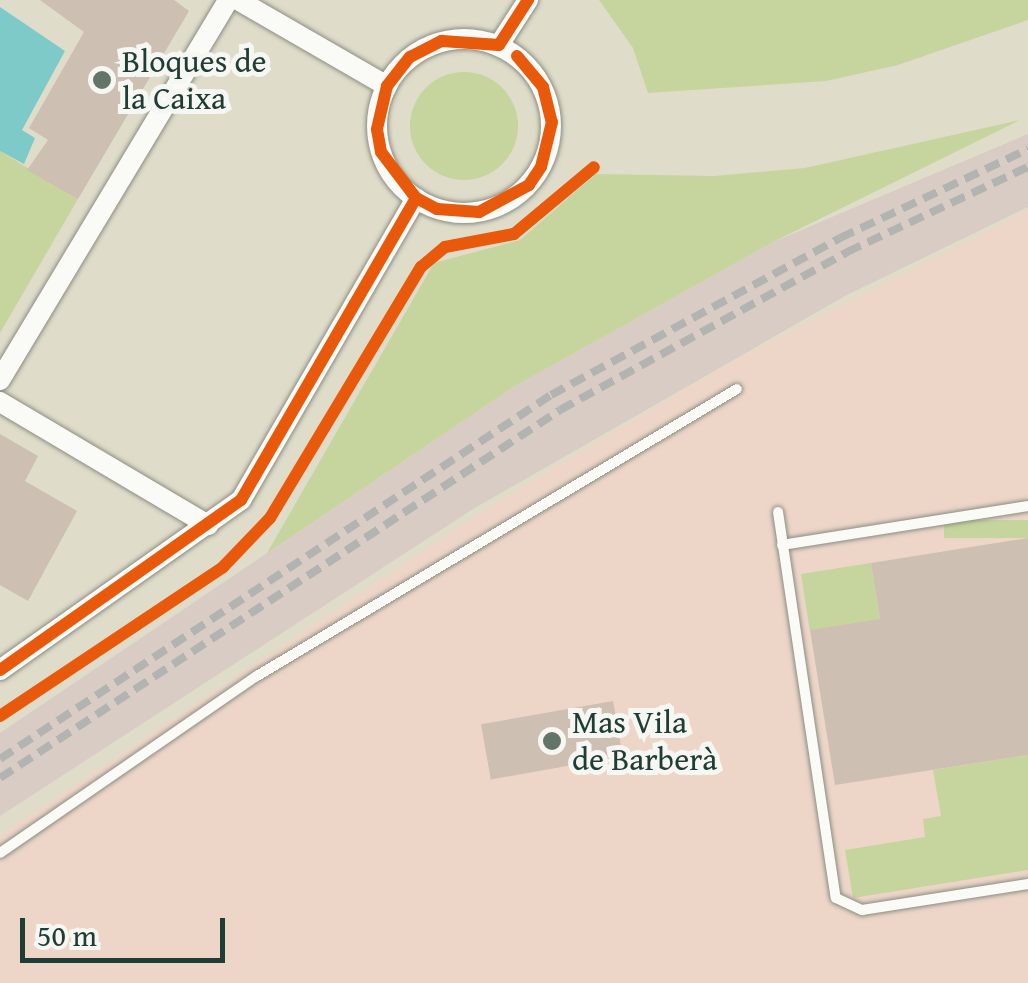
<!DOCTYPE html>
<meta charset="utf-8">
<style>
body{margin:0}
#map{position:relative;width:1028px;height:983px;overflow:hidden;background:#e0dcca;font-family:"Gentium Book Plus",serif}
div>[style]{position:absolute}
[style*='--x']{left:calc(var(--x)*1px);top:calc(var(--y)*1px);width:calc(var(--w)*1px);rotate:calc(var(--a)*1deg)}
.built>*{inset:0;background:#edd6c8}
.industrial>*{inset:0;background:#d8ccc4}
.green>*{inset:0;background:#c6d59d;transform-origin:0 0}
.round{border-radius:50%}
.water>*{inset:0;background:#7ecac9}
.building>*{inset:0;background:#cdbfb2;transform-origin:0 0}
.roads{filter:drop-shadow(0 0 2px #8b8e83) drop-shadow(0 0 2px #8b8e83)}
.lane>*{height:10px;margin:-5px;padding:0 5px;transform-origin:5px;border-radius:5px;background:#fafaf7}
.street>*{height:20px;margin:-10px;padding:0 10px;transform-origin:10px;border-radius:10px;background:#fafaf7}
.street>.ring{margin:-10px;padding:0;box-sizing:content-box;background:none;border:20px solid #fafaf7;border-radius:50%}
.rail>*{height:8px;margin-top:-4px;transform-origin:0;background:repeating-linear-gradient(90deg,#b1b4b0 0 15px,transparent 0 23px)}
.cycleway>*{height:12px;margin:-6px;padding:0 6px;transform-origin:6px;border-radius:6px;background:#e8590c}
.dots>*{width:28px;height:28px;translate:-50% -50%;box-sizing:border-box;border:5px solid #f6f6f2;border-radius:50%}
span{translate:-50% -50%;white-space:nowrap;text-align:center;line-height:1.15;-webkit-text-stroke:10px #f6f6f2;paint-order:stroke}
.poi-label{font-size:32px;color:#1f3d34}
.left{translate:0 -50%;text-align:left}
.scale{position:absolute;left:20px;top:918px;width:205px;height:45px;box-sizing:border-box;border:5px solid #1f3d34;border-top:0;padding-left:12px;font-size:30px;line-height:35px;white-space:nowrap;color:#1f3d34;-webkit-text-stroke:8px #f6f6f2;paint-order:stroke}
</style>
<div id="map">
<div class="built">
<i style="clip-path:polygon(1028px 210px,1028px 983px,0 983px,0 835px,490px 506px,734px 360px)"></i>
</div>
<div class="industrial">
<i style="clip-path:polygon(1028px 134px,1028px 207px,845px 296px,473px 509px,0 816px,0 733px,515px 386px,773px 242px)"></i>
</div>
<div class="green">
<i style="clip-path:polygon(599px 0,1028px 0,1028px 20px,898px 65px,826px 81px,648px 93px,633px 48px)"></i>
<i class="round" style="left:410px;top:72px;width:108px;height:108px"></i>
<i style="clip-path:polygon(1020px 120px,773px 242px,515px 386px,267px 553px,434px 263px,520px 240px,596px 174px,714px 176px,805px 168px)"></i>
<i style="clip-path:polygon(0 151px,78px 199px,0 333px)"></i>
<i style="left:1028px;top:520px;width:18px;height:84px;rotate:90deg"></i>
<i style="left:871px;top:563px;width:57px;height:71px;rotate:81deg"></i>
<i style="clip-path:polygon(1028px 755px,1028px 870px,853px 898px,845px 850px,925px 837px,923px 819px,941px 816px,933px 770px)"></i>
</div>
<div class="water">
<i style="clip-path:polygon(0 7px,65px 51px,22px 130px,35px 138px,24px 164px,0 151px)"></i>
</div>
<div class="building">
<i style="clip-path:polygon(40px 0,174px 0,189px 11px,78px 199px,27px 170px,48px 140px,29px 128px,84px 32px)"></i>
<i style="clip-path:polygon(0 434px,38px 456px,25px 481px,77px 511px,28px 601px,0 585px)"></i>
<i style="clip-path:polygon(1028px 538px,1028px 755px,835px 785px,810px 630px,880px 619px,871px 563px)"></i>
<i style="left:613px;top:701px;width:56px;height:134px;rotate:80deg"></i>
</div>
<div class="roads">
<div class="lane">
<i style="--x:778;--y:512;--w:390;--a:81.5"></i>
<i style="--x:836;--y:898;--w:29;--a:25"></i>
<i style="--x:862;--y:910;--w:168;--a:-8.9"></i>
<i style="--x:782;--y:545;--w:249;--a:-9"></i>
<i style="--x:0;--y:853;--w:312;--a:-34.6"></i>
<i style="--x:257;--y:676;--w:559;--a:-30.88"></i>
</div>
<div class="street">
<i style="--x:238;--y:0;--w:172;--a:30"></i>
<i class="ring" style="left:377px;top:39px;width:154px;height:154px"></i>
<i style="--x:499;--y:45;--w:54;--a:-57.2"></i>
<i style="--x:0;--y:380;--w:443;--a:-59"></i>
<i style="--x:0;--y:402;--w:242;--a:30.6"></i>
<i style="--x:0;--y:670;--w:295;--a:-35.2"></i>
<i style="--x:241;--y:500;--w:349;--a:-59.9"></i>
</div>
</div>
<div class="rail">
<i style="--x:0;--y:759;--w:660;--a:-33.45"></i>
<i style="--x:551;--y:395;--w:329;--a:-28.5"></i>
<i style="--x:840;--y:238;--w:208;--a:-25.3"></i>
<i style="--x:0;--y:778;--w:670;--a:-33.31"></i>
<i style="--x:560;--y:410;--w:328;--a:-28.8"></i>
<i style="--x:847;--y:252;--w:200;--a:-25.2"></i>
</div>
<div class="cycleway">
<i style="--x:517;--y:56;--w:40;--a:50"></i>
<i style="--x:543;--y:87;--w:36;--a:76"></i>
<i style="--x:552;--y:122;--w:46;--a:103.7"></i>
<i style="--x:541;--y:167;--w:22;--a:124"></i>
<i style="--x:529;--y:185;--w:57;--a:151.6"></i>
<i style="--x:479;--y:212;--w:42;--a:-175.9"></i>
<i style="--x:437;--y:209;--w:24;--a:-152"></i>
<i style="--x:416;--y:198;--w:58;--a:-127.3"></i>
<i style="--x:381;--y:152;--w:23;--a:-100"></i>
<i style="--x:377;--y:129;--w:44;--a:-76.9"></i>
<i style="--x:387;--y:86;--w:37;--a:-52"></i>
<i style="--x:410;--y:57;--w:36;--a:-27"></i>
<i style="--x:442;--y:41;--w:57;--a:4"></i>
<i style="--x:499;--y:45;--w:54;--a:-57.2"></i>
<i style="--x:0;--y:670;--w:295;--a:-35.2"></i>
<i style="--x:241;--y:500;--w:349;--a:-59.9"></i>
<i style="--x:0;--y:716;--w:268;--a:-33.7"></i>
<i style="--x:223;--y:567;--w:68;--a:-46.2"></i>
<i style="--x:270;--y:518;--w:293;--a:-59"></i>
<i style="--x:421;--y:267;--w:31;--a:-40"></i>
<i style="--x:445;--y:247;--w:70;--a:-10.7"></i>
<i style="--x:514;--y:234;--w:104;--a:-39.9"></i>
</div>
<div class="dots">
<i style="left:102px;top:80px;background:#637568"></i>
<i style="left:552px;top:741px;background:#637568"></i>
</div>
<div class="poi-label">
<span class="left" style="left:122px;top:80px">Bloques de<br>la Caixa</span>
<span class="left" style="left:572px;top:741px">Mas Vila<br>de Barberà</span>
</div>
<div class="scale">50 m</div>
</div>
